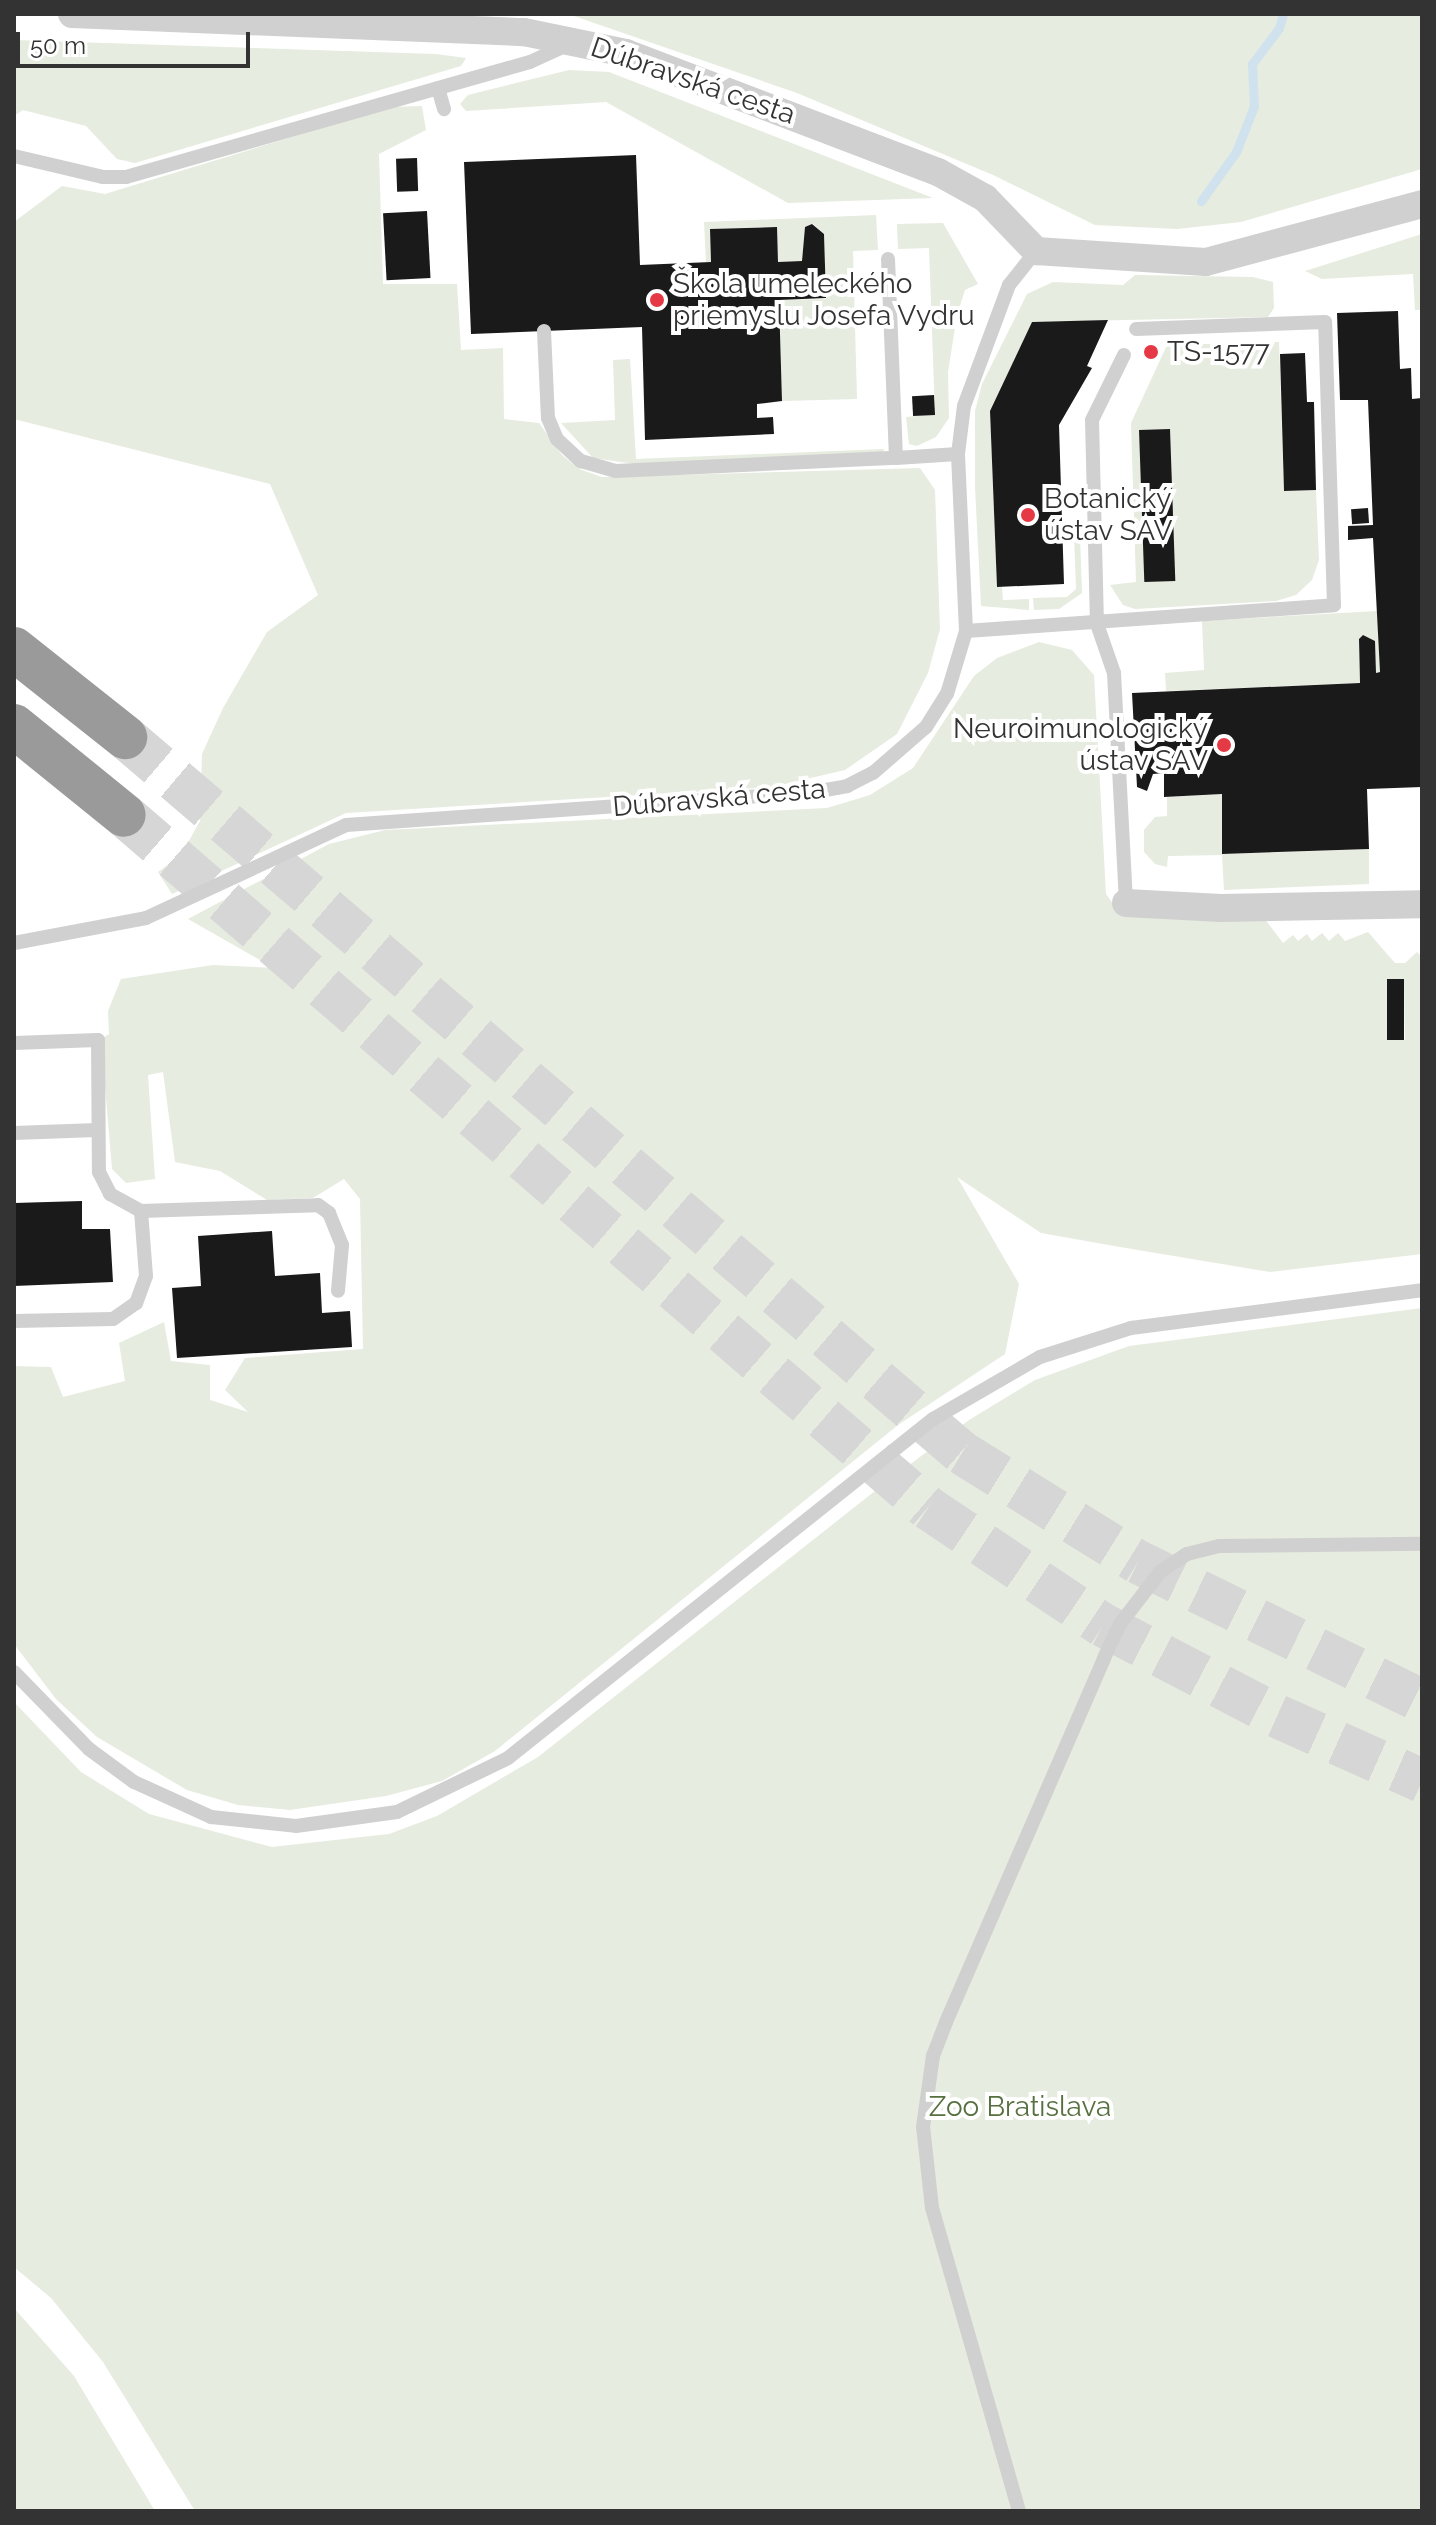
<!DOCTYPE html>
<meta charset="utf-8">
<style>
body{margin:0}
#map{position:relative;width:1436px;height:2525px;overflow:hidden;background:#fff;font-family:Raleway,sans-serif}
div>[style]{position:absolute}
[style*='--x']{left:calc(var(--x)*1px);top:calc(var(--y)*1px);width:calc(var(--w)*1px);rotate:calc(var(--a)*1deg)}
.green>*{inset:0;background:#e6ecdf}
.stream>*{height:9px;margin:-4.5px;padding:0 4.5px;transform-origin:4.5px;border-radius:4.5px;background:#cfe2ee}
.building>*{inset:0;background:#1a1a1a;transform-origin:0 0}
.motorway-tunnel>*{height:44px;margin-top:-22px;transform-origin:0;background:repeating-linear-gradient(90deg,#d6d6d6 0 44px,transparent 0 66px)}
.service>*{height:14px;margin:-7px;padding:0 7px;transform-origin:7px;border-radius:7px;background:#d0d0d0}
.minor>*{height:28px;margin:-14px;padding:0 14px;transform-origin:14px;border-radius:14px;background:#d0d0d0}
.motorway>*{height:44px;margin:-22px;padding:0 22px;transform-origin:22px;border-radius:22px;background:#9a9a9a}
.dots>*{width:22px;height:22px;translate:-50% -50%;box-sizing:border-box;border:4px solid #fff;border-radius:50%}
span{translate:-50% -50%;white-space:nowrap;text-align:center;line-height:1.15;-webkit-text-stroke:8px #fff;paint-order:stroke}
.street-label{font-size:28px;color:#333}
.poi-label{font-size:28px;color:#333}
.left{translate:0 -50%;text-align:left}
.right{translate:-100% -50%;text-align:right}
.park-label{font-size:28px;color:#56703f}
.frame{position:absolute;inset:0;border:16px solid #333;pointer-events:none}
.scale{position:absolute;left:16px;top:32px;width:234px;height:36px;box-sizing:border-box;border:4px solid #333;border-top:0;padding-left:10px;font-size:24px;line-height:28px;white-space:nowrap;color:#333;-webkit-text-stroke:6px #fff;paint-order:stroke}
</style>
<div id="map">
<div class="green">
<i style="clip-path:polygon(568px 14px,1422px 14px,1422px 169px,1241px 222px,1177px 229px,1095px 225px,993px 175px,797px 93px)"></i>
<i style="clip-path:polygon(14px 40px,436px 54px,466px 58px,461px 66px,135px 163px,117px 159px,86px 126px,23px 110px,14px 116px)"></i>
<i style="clip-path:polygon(569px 70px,609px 72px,933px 198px,788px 203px,606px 102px,466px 111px,460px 104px,468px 95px)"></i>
<i style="clip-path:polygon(422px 106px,426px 130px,379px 154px,383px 284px,457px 284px,461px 350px,503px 348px,504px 419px,539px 423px,562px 455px,579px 469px,602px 477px,920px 468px,935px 490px,940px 629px,928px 673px,897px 734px,845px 770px,772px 787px,346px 813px,172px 894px,158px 872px,181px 855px,200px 821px,202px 754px,223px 708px,267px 632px,318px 595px,270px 484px,14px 419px,14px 222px,62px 186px,105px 194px,390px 107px)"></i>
<i style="clip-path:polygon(876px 215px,878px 250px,853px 251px,857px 399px,782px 401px,779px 300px,826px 299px,824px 234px,813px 224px,805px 227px,802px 261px,778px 262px,776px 227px,710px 229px,711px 262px,706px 262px,704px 222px)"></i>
<i style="clip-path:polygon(943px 223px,978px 284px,965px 290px,957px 315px,948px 372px,949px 418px,936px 437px,917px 446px,909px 444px,906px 417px,935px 414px,929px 248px,898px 249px,897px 224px)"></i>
<i style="clip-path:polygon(1422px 234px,1422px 310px,1415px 310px,1413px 274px,1322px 279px,1305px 271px)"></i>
<i style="clip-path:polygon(1135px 275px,1253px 277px,1273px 282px,1274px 308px,1268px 317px,1032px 322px,990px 411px,997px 587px,1002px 587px,1003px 600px,1029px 599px,1029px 610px,981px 606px,975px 487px,975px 411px,982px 384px,1027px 294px,1053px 282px,1123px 285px)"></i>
<i style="clip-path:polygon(1279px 342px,1284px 491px,1316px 490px,1319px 560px,1312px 580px,1296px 595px,1276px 601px,1135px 609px,1123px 605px,1110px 585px,1136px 582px,1131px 423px,1167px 345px)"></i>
<i style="clip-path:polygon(630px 359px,636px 459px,884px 449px,883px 453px,635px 464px,593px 458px,561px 423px,615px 420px,613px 360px)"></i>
<i style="clip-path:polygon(1074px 534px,1080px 536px,1082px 593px,1059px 609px,1034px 610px,1033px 598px,1067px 597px,1076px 589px)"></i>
<i style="clip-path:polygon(1377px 611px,1380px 672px,1376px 673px,1375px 641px,1363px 635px,1359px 639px,1360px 683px,1166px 691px,1165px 673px,1204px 670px,1202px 621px)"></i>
<i style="clip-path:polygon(evenodd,1039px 642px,1072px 650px,1094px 675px,1106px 894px,1121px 915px,1261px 914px,1283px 943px,1293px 935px,1298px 941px,1307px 934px,1312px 941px,1322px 933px,1329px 941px,1338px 933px,1345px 941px,1368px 932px,1395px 963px,1405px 963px,1417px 952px,1422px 957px,1422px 1254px,1270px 1272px,1120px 1247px,1041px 1233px,957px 1177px,1019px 1284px,1005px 1354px,898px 1425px,495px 1751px,442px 1781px,386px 1796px,290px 1810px,238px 1805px,187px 1790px,97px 1737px,56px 1699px,14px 1644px,14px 1366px,51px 1367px,63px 1397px,125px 1381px,119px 1343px,164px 1322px,171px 1361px,210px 1365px,210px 1400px,248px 1412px,225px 1390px,245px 1358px,363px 1349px,360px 1199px,344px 1179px,313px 1198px,267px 1200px,220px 1171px,175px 1162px,163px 1072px,148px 1075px,155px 1179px,126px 1183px,112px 1169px,101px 1039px,109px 1034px,108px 1011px,121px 979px,213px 965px,274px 968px,188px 919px,329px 844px,385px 830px,827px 808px,870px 795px,913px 768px,974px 676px,997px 658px,1039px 642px,1387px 979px,1404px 979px,1405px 1040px,1388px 1040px,1387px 979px)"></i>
<i style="clip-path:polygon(1222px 794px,1223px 854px,1369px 849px,1369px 884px,1224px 890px,1222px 855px,1168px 856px,1167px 867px,1155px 864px,1144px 852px,1144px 830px,1155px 817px,1167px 816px,1167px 797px)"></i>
<i style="clip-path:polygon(1422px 1308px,1422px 2511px,195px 2511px,103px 2362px,51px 2298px,14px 2267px,14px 1702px,81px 1772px,149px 1814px,272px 1847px,389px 1834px,437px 1816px,538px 1757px,880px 1487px,969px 1420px,1035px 1380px,1129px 1346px)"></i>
<i style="clip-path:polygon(14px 2308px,74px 2376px,155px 2511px,14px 2511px)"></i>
</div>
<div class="stream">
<i style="--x:1201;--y:201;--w:60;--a:-54.5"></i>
<i style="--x:1236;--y:152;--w:49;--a:-68.6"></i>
<i style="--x:1254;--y:106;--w:42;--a:-92.7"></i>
<i style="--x:1252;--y:64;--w:45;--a:-53.1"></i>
<i style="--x:1279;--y:28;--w:15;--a:-74"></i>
</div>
<div class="building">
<i style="clip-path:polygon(636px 155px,640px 265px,711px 262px,710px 229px,777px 227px,778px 262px,802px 261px,805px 227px,812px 224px,824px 234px,826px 298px,779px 300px,782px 401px,757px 404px,757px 418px,773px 417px,774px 434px,645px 440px,642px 327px,471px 334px,464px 162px)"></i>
<i style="left:417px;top:158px;width:33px;height:21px;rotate:88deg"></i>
<i style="left:427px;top:211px;width:67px;height:44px;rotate:87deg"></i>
<i style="clip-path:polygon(1398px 311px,1400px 369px,1411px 368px,1412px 399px,1422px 398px,1422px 787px,1367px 789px,1369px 849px,1222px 854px,1222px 794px,1164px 797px,1164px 773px,1153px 774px,1147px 791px,1137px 787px,1132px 693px,1360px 683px,1359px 639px,1363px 635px,1375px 641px,1376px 673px,1380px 672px,1373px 538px,1348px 540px,1348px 526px,1373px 525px,1368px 400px,1340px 400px,1337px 313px)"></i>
<i style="clip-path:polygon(1108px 320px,1087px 366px,1092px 368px,1059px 425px,1064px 584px,997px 587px,990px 411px,1032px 322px)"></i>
<i style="left:1157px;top:346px;width:11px;height:11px;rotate:90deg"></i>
<i style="clip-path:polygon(1305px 353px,1307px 402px,1314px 402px,1316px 490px,1284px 491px,1280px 354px)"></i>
<i style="left:934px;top:395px;width:20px;height:22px;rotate:87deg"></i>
<i style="left:1170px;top:429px;width:152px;height:31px;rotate:88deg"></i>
<i style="left:1368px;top:508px;width:15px;height:17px;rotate:86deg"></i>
<i style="left:1387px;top:979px;width:17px;height:61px"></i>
<i style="clip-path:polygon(82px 1201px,82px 1229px,110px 1229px,113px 1282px,14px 1286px,14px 1203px)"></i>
<i style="clip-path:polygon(272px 1231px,275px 1276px,320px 1273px,322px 1313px,350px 1311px,352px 1347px,177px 1358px,172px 1288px,201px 1286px,198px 1236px)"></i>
</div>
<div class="motorway-tunnel">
<i style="--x:125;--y:737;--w:1101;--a:40.54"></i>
<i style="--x:962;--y:1453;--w:207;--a:31.8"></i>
<i style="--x:1138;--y:1562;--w:316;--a:26.1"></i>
<i style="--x:124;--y:815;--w:1061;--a:40.76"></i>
<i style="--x:928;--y:1508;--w:211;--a:33.8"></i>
<i style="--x:1103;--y:1625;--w:196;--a:27.6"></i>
<i style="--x:1277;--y:1716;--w:159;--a:24.1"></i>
</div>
<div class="service">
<i style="--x:438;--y:88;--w:22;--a:74"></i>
<i style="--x:14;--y:156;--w:91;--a:13.3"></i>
<i style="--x:103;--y:177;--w:23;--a:0"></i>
<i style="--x:126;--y:177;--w:420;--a:-15.9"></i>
<i style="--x:530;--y:62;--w:41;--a:-24.7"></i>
<i style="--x:888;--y:259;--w:199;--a:87.7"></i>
<i style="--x:896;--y:458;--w:62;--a:-3.7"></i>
<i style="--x:544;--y:331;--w:87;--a:87.4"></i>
<i style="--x:548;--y:418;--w:23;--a:67"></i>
<i style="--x:557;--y:439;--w:33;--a:43"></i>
<i style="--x:581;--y:461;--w:36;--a:16"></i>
<i style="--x:616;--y:471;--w:280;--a:-2.7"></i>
<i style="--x:1124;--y:355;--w:72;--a:116.2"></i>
<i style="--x:1092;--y:420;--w:204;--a:88.6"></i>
<i style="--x:1097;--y:624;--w:52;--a:70.9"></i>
<i style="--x:1114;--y:673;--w:230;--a:87"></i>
<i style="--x:966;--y:631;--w:369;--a:-4"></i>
<i style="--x:1334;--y:605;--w:283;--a:-91.8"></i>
<i style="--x:1325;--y:322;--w:189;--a:177.9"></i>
<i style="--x:14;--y:943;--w:134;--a:-10.7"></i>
<i style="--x:146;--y:918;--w:221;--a:-24.9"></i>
<i style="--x:346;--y:825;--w:469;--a:-4"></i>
<i style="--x:814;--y:792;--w:34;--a:-10"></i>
<i style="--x:847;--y:786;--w:29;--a:-27"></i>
<i style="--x:873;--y:773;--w:70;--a:-41"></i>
<i style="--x:926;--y:727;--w:39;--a:-58"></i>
<i style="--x:947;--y:694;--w:66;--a:-73.2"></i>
<i style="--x:966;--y:631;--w:177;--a:-92.6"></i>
<i style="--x:958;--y:454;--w:48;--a:-82.9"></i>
<i style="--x:964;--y:406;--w:129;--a:-69.6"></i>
<i style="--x:1009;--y:285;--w:43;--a:-51.5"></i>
<i style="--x:14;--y:1043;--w:84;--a:-2"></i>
<i style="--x:98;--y:1040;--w:132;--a:89.6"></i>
<i style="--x:99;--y:1172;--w:25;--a:63"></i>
<i style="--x:110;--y:1194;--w:35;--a:29"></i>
<i style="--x:141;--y:1211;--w:65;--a:85.6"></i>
<i style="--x:146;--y:1276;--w:29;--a:110"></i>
<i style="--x:136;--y:1303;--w:28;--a:145"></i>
<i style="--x:113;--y:1319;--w:99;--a:178.8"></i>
<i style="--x:14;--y:1133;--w:83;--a:-2.1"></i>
<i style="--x:141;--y:1211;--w:177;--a:-1.9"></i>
<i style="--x:318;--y:1205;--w:14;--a:36"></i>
<i style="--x:329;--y:1213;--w:35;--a:68"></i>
<i style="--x:342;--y:1245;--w:46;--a:95"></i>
<i style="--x:14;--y:1672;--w:107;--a:45.8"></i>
<i style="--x:89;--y:1749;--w:56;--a:36.3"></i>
<i style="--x:134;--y:1782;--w:85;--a:24.4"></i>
<i style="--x:211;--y:1817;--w:85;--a:6"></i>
<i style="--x:296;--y:1826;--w:102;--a:-7.9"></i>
<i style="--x:397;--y:1812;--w:123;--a:-25.9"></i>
<i style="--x:508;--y:1758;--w:544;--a:-38.58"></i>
<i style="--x:933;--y:1419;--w:124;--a:-30.1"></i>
<i style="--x:1040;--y:1357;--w:96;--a:-17.7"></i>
<i style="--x:1131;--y:1328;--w:293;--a:-7.4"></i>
<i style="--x:1019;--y:2511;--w:315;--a:-106"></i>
<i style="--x:932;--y:2208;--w:81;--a:-96.3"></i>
<i style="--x:923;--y:2127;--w:72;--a:-82"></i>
<i style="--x:933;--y:2056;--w:36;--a:-69"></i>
<i style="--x:946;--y:2022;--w:397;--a:-66.5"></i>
<i style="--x:1104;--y:1658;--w:38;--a:-65"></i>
<i style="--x:1120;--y:1624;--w:66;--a:-52.4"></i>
<i style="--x:1160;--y:1572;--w:32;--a:-34"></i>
<i style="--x:1187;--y:1554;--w:33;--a:-14"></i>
<i style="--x:1219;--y:1546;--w:203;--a:-0.6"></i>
</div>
<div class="minor">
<i style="--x:72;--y:14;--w:452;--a:2.3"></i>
<i style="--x:524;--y:32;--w:104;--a:11.6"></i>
<i style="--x:626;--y:53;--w:334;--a:20.9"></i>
<i style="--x:938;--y:172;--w:54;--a:29"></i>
<i style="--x:985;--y:198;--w:74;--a:46.1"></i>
<i style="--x:1036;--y:251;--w:170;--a:3.7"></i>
<i style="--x:1206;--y:262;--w:224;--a:-15"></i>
<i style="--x:1126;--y:903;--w:95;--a:3"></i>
<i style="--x:1221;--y:908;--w:201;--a:-1.1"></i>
</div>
<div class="motorway">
<i style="--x:14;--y:649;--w:142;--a:38.4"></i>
<i style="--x:14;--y:726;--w:141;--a:39"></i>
</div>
<div class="dots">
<i style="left:657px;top:300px;background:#e63946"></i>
<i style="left:1151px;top:352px;background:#e63946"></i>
<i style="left:1028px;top:515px;background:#e63946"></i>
<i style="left:1224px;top:745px;background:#e63946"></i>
</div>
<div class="street-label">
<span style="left:693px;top:81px;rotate:19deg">Dúbravská cesta</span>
<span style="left:719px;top:798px;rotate:-5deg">Dúbravská cesta</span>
</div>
<div class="poi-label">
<span class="left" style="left:673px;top:300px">Škola umeleckého<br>priemyslu Josefa Vydru</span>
<span class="left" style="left:1167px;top:352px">TS-1577</span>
<span class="left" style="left:1044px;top:515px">Botanický<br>ústav SAV</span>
<span class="right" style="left:1208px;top:745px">Neuroimunologický<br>ústav SAV</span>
</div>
<div class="park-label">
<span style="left:1020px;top:2107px">Zoo Bratislava</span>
</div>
<div class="frame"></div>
<div class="scale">50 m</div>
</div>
